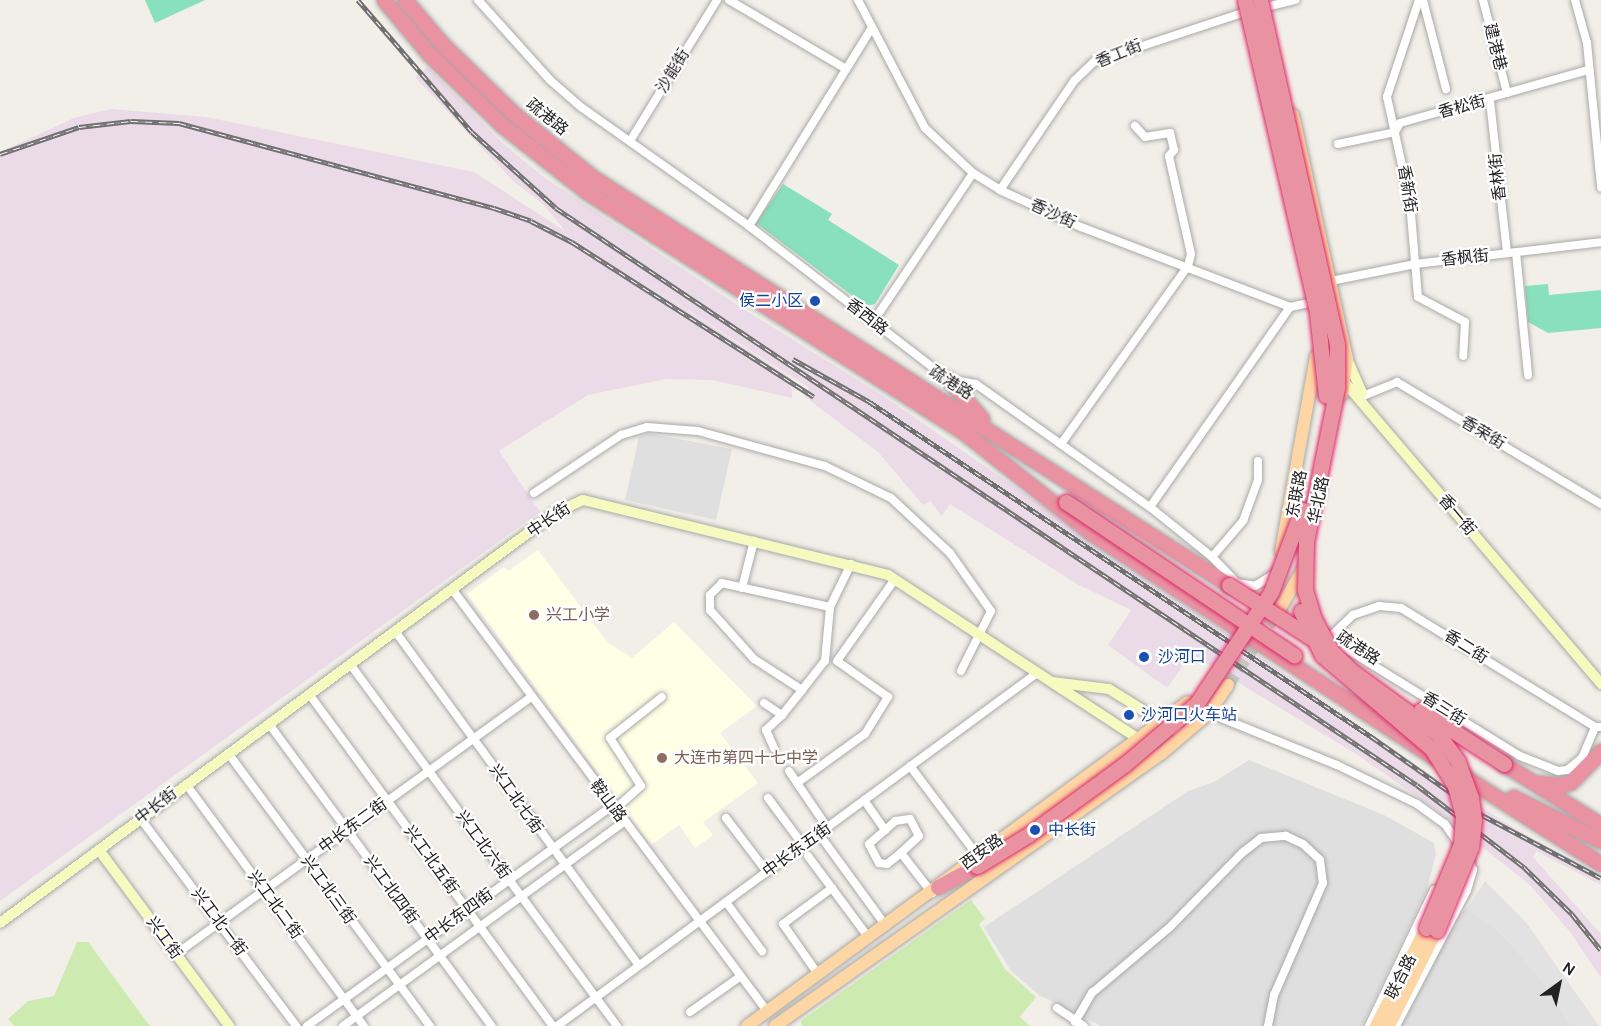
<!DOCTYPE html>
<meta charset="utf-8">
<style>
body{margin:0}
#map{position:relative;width:1601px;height:1026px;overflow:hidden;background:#f2efe9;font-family:Karla,"Noto Sans SC",sans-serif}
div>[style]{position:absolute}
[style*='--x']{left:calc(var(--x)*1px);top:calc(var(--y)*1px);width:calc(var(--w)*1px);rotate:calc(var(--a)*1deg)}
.residential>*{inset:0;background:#e0dfdf}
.industrial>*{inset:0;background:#ebdbe8}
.education>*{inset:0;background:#ffffe5}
.grass>*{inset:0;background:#cdebb0}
.pitch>*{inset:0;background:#88e0be}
.parking>*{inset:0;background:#e2e2e2}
.primary-tunnel>*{height:12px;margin-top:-6px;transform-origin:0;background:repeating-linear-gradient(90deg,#c8c6c1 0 12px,transparent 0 18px)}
.roads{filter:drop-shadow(0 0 2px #a9a9a9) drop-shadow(0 0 2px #a9a9a9)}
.street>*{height:8px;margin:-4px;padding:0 4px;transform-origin:4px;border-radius:4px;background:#fff}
.secondary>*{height:10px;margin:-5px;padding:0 5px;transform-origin:5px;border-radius:5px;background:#f7fabf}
.primary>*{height:12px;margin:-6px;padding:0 6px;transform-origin:6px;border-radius:6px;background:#fcd6a4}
.highway>*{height:15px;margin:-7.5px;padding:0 7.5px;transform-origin:7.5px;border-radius:7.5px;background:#e892a2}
.rail>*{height:4.5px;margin-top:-2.25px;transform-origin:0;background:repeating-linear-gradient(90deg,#fff 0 7px,#707070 0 14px);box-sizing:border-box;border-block:2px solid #707070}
.bridges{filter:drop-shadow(0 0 2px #dc2a67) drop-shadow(0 0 2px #dc2a67)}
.highway-bridge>*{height:15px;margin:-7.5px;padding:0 7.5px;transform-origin:7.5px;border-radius:7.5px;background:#e892a2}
.dots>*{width:16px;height:16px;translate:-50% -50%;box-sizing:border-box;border:3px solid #fff;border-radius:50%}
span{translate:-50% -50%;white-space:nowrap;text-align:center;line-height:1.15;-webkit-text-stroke:4.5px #fff;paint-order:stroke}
.street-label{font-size:16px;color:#222}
.transit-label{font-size:16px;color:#164399}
.right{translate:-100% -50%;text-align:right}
.left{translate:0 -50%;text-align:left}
.education-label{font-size:16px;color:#785e54}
.north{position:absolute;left:1529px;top:954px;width:60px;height:60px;-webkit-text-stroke:4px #fff;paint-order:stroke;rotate:33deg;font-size:16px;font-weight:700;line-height:24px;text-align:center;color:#222}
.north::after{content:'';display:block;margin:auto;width:21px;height:27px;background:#222;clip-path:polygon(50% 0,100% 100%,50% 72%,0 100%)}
</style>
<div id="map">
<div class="residential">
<i style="clip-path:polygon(647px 433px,732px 449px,716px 520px,625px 500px,639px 437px)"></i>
<i style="clip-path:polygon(1249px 760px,1384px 815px,1434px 843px,1436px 854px,1427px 889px,1362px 1026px,1101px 1026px,1039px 995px,1011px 971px,984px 927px,1188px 791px,1214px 782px)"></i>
<i style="clip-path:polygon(1467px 908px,1504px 936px,1539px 977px,1571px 1026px,1401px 1026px,1460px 914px)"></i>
</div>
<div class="industrial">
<i style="clip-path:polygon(428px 67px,501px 142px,545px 178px,745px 310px,885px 397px,1434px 777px,1514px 828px,1601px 875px,1601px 885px,1536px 851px,1533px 857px,1601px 934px,1601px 978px,1570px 932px,1531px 886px,1431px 806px,1356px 754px,1191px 654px,1167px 688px,1108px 645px,1131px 610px,1077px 584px,950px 504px,942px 516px,930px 501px,923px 505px,878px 452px,804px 396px,809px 388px,612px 261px,791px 378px,792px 398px,712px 380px,666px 379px,588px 395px,499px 451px,540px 512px,0 901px,0 152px,74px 118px,111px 109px,206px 117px,474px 172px,565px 231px,543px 204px,513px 181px,415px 77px)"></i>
</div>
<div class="education">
<i style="clip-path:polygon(538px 550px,607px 642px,632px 658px,674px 622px,757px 706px,720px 733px,758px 783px,703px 822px,713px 835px,695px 848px,679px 825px,651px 845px,467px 594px,504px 567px,508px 571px)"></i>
</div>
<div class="grass">
<i style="clip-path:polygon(971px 900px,985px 919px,979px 924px,1005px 969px,1036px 997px,1020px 1017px,1030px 1026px,802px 1026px,801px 1021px)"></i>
<i style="clip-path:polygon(77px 942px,88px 942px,150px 1026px,14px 1026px,8px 1019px,28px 1001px,54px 996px)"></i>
</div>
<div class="pitch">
<i style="clip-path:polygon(145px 0,205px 0,155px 23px)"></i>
<i style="clip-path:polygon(783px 184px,832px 214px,828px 220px,899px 265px,875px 304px,866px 306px,756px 223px)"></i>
<i style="clip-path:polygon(1548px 284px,1549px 295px,1601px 290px,1601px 328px,1548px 333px,1528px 322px,1525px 286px)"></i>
</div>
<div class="parking">
<i style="clip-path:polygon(1485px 881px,1525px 921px,1599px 1026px,1571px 1026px,1539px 977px,1504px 936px,1467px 908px)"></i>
</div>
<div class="primary-tunnel">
<i style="--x:1228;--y:685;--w:88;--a:-55.6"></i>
</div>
<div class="roads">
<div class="street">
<i style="--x:478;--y:0;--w:108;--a:48"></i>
<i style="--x:550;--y:80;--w:41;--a:41.1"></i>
<i style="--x:581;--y:107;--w:206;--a:35.3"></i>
<i style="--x:749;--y:226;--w:251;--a:37.6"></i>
<i style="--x:948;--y:379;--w:28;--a:10"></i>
<i style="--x:976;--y:384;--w:213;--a:35.3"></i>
<i style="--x:1150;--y:507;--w:80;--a:38.9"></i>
<i style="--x:1212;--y:557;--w:36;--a:46"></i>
<i style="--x:1237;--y:583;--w:18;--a:9"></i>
<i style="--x:1255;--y:586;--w:25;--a:-32"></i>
<i style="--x:729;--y:0;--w:136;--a:30.5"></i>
<i style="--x:858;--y:0;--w:144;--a:62.4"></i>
<i style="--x:925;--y:128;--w:66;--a:43.2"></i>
<i style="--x:973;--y:173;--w:32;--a:32"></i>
<i style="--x:1000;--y:190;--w:89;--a:24.6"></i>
<i style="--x:1081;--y:227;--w:224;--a:20.9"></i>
<i style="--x:1290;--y:307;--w:29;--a:-12"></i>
<i style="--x:1419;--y:0;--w:102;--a:108.3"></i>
<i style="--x:1387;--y:97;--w:107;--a:77.6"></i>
<i style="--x:1410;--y:202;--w:95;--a:85.2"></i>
<i style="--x:1418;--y:297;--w:53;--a:28"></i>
<i style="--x:1465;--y:322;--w:34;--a:93"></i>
<i style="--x:1423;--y:0;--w:92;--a:75.5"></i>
<i style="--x:1483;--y:0;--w:96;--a:75.5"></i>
<i style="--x:1575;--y:0;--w:45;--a:74.4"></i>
<i style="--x:1587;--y:43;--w:145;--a:84.4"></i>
<i style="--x:1490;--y:101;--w:153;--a:83.6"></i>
<i style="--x:630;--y:141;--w:166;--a:-58.3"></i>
<i style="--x:1338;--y:144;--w:58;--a:-11.9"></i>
<i style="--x:1395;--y:132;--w:10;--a:-61"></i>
<i style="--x:1400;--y:123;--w:196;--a:-15.7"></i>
<i style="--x:1000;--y:190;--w:132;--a:-55.8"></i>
<i style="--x:1074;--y:81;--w:28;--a:-44"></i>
<i style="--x:1094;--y:62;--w:156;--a:-18.3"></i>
<i style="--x:1242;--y:13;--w:55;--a:-13.8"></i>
<i style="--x:749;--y:226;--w:233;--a:-58.2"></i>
<i style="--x:1516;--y:252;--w:124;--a:84.4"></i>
<i style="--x:1331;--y:281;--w:86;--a:-11.4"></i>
<i style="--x:1415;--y:264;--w:187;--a:-6.7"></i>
<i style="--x:873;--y:322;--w:179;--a:-56.1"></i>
<i style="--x:1363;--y:396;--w:37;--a:-22"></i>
<i style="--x:1397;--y:382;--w:238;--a:30.9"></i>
<i style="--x:1061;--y:444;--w:219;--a:-54.5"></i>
<i style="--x:1188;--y:266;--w:12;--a:-76"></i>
<i style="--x:1191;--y:254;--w:100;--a:-102.7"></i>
<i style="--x:1169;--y:156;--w:8;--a:-50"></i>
<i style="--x:1174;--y:150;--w:17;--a:-103"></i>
<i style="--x:1170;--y:133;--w:25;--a:171"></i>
<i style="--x:1145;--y:137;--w:15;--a:-132"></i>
<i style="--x:534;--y:493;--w:105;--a:-33.7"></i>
<i style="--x:621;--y:435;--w:27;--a:-17"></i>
<i style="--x:647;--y:427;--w:51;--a:4.5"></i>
<i style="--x:698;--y:431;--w:132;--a:15.4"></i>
<i style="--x:825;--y:466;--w:73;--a:25.9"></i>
<i style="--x:891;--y:498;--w:81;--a:43"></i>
<i style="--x:950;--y:553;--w:71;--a:54.7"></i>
<i style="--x:991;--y:611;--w:67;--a:116.6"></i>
<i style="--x:1150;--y:507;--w:244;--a:-55"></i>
<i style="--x:1212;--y:557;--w:48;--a:-49.3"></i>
<i style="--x:1243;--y:521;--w:44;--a:-69.9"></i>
<i style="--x:1258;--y:480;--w:19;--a:-90"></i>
<i style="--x:742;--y:588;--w:49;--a:-75.7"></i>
<i style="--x:452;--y:589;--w:527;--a:53.26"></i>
<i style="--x:830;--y:607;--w:48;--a:-64"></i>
<i style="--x:395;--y:631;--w:414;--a:53.9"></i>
<i style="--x:1324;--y:635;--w:230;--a:31.7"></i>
<i style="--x:1520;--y:756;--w:41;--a:21.5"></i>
<i style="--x:1558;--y:771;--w:9;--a:-6"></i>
<i style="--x:1567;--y:770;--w:19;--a:-39"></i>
<i style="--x:1582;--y:758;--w:34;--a:-67"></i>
<i style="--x:1330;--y:637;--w:32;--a:-44"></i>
<i style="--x:1353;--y:615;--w:28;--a:-19"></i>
<i style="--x:1379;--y:606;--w:22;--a:5"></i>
<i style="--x:1401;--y:608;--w:228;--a:31.5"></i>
<i style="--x:1595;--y:727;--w:6;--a:0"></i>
<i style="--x:350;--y:664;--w:450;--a:53.6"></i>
<i style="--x:309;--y:694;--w:412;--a:53.7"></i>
<i style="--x:764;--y:703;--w:22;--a:34"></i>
<i style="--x:782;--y:715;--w:32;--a:-51"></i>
<i style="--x:802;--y:690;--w:37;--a:-52"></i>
<i style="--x:825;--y:661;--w:54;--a:-84.7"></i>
<i style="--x:830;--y:607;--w:111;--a:-167.5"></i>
<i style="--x:722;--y:583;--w:17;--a:135"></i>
<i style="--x:710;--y:595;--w:15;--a:90"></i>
<i style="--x:710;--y:610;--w:66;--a:48.1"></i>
<i style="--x:754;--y:659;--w:57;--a:32.9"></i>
<i style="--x:1209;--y:713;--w:138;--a:22.1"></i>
<i style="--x:1337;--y:765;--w:89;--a:26"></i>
<i style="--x:1417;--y:804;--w:34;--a:36"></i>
<i style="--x:1445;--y:824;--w:25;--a:56"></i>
<i style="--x:269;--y:724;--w:375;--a:53.6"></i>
<i style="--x:774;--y:748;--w:20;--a:-114"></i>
<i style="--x:766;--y:730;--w:22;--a:-43"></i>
<i style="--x:228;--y:753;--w:340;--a:53.5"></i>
<i style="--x:910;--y:766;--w:111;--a:53"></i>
<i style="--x:789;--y:771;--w:14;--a:56"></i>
<i style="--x:186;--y:784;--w:300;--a:53.7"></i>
<i style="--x:768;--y:798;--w:59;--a:53.3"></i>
<i style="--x:864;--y:800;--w:37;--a:55"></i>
<i style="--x:614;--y:810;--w:36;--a:-42"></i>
<i style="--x:641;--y:786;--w:57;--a:-122.9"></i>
<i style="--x:610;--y:738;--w:66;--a:-38.3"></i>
<i style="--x:140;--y:818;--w:260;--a:53.1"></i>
<i style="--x:726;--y:818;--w:68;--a:52.8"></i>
<i style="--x:827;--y:827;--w:53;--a:-124.3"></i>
<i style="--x:797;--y:783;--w:84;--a:-35.8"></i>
<i style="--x:865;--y:734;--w:44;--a:-58.1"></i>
<i style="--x:888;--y:697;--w:62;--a:-144.8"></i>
<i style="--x:837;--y:661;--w:100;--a:-54.7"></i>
<i style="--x:819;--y:834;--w:114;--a:53.9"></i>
<i style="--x:901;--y:853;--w:18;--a:142"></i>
<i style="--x:887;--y:864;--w:8;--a:-173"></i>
<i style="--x:879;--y:863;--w:21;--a:-118"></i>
<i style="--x:869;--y:844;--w:35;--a:-41"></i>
<i style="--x:895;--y:821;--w:15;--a:-8"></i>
<i style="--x:910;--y:819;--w:19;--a:62"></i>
<i style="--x:919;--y:836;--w:25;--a:137"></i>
<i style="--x:901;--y:853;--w:51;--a:52.2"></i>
<i style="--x:808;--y:856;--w:102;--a:53.4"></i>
<i style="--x:726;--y:902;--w:61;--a:53.7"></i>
<i style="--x:176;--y:954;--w:438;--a:-35.9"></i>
<i style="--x:818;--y:974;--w:61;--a:-125"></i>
<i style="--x:783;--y:924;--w:61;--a:-36.3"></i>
<i style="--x:1057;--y:1008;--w:32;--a:34"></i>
<i style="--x:690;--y:1012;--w:62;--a:-35.2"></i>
<i style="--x:1075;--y:1022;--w:34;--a:-60"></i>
<i style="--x:1092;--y:993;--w:101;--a:-40.2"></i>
<i style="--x:1169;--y:928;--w:105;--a:-45.8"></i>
<i style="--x:1242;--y:853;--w:24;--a:-38"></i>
<i style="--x:1261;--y:838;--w:25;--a:-5"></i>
<i style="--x:1286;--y:836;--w:19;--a:25"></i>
<i style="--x:1303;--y:844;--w:23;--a:43"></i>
<i style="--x:1320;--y:860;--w:23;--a:83"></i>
<i style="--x:1323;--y:883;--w:122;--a:113.6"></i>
<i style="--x:1274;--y:995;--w:32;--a:101"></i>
<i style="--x:307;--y:1026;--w:376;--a:-35.8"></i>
<i style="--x:343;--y:1026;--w:347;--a:-36"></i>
<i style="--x:557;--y:1026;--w:596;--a:-36.33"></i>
<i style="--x:1369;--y:1026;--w:151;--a:-64.5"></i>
<i style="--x:1396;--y:1026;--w:153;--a:-62.4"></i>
<i style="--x:1467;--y:890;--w:21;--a:-73"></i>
<i style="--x:1473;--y:870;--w:15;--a:-113"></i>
</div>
<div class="secondary">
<i style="--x:1348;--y:361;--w:35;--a:66"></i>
<i style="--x:1341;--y:378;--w:402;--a:49.6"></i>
<i style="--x:1052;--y:682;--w:57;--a:7"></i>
<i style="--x:1109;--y:689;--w:87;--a:31.9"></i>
<i style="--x:99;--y:850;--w:219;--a:53.5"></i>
<i style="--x:0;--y:923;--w:690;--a:-36.45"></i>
<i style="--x:555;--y:513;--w:31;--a:-25"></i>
<i style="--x:583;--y:500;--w:314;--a:13.8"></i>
<i style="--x:888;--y:575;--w:305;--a:33.2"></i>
</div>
<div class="primary">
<i style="--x:1293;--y:115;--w:250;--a:77.5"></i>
<i style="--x:1347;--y:359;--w:35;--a:98"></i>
<i style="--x:1281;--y:551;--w:198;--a:-79.8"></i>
<i style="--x:1278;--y:612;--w:50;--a:-59.8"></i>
<i style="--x:747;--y:1026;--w:547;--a:-36.3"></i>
<i style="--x:775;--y:1026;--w:472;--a:-35.2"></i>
<i style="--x:1161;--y:754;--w:63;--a:-40.5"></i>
<i style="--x:1209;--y:713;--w:34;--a:-56"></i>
<i style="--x:1376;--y:1026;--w:110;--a:-63"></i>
<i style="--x:1389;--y:1026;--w:107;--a:-63.4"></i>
</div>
<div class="highway">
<i style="--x:384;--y:0;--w:70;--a:50.2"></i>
<i style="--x:429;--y:54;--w:102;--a:44.2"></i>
<i style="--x:502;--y:125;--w:108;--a:38.2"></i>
<i style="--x:587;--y:192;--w:443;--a:32.5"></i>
<i style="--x:961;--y:430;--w:164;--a:38.3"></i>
<i style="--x:1090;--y:532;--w:411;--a:33.2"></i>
<i style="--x:405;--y:0;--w:60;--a:49.7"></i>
<i style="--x:444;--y:46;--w:96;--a:44.2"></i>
<i style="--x:513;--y:113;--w:102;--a:39"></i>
<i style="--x:592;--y:177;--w:756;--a:32.64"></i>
<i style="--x:948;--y:379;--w:52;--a:49.6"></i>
<i style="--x:1504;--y:764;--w:115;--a:32.2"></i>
<i style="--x:1457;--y:772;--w:171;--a:32.6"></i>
<i style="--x:1538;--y:783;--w:22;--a:5"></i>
<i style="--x:1560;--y:785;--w:11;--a:-15"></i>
<i style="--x:1571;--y:782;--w:43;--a:-45.9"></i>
<i style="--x:1513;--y:797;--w:98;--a:26.6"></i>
<i style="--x:938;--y:887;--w:44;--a:-28.3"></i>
</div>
</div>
<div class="rail">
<i style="--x:358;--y:0;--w:174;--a:49.2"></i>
<i style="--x:472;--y:132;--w:113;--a:42.1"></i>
<i style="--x:556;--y:208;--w:1036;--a:33.83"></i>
<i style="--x:1417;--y:785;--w:135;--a:37.5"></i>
<i style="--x:1524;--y:867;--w:67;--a:44.4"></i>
<i style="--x:1572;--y:914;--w:46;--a:51.1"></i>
<i style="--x:0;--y:154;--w:83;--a:-18.9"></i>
<i style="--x:79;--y:127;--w:52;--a:-6.6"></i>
<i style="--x:131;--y:121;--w:48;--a:2.4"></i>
<i style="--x:179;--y:123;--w:326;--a:15.1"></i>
<i style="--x:494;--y:208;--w:39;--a:19"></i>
<i style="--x:531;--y:221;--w:46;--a:27.1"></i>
<i style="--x:572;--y:242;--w:287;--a:32.6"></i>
<i style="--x:793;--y:359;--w:88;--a:29.2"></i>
<i style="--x:870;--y:402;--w:604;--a:33.72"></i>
<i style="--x:1372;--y:737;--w:137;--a:35.2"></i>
<i style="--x:1484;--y:816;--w:132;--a:27.9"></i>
</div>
<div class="bridges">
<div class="highway-bridge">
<i style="--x:1245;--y:0;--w:321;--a:77"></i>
<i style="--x:1317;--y:313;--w:83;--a:83.8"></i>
<i style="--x:1260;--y:0;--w:353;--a:77.4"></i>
<i style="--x:1337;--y:344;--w:44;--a:90"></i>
<i style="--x:1337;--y:388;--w:157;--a:101.4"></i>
<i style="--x:1306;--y:542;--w:48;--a:91.2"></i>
<i style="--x:1305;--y:590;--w:30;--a:73"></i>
<i style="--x:1314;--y:619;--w:36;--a:62"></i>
<i style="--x:1331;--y:651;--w:30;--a:44"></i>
<i style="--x:1353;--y:672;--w:105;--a:36.1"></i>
<i style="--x:1438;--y:734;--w:34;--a:54"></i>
<i style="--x:1458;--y:762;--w:38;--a:70"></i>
<i style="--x:1471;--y:798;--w:22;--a:82"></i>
<i style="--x:1474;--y:820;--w:27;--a:96"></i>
<i style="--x:1471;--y:847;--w:90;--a:112.3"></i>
<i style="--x:1066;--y:502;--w:275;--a:33.9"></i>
<i style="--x:1229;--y:585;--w:100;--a:32.7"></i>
<i style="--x:1301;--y:611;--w:49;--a:64.5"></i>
<i style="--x:1322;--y:655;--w:145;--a:40.5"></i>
<i style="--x:1432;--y:749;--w:44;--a:58.1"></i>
<i style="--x:1455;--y:786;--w:30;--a:75"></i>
<i style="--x:1463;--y:815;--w:29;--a:94"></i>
<i style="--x:1461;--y:844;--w:91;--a:112.6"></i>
<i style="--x:1421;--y:710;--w:99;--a:33"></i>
<i style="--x:977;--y:866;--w:60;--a:-31.3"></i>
<i style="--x:1028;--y:835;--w:120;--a:-36.2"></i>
<i style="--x:1125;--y:764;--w:94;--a:-40.3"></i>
<i style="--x:1197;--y:703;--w:133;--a:-56.3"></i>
<i style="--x:1271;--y:592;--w:88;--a:-69.3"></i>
</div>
</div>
<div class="dots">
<i style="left:815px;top:301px;background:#1a4fb4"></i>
<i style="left:534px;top:615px;background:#8d6e63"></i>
<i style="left:1144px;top:657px;background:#1a4fb4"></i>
<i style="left:1129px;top:715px;background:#1a4fb4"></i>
<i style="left:662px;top:758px;background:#8d6e63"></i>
<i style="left:1035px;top:830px;background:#1a4fb4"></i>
</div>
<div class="street-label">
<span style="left:1495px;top:47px;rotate:76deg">建港巷</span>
<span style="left:1119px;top:54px;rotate:-22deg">香工街</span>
<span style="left:673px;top:71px;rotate:-58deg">沙能街</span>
<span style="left:1462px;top:107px;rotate:-15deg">香松街</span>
<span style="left:547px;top:117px;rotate:39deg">疏港路</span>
<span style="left:1498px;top:177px;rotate:-96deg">香林街</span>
<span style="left:1407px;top:189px;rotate:81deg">香新街</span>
<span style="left:1053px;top:214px;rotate:25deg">香沙街</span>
<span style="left:1465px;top:258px;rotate:-6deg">香枫街</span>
<span style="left:867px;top:317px;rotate:38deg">香西路</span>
<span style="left:951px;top:383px;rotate:32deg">疏港路</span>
<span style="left:1483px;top:433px;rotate:31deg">香荣街</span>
<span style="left:1297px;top:494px;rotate:-79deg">东联路</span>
<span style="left:1319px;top:500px;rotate:-78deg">华北路</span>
<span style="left:1457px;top:515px;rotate:50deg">香一街</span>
<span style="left:549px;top:520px;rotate:-34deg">中长街</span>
<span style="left:1466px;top:647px;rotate:32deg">香二街</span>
<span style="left:1358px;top:648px;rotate:33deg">疏港路</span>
<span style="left:1444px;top:709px;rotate:32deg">香三街</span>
<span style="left:516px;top:799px;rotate:55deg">兴工北七街</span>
<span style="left:608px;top:801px;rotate:53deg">鞍山路</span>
<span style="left:156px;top:806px;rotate:-37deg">中长街</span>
<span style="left:353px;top:826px;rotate:-36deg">中长东二街</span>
<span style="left:483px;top:845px;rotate:54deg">兴工北六街</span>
<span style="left:797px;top:850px;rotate:-36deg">中长东五街</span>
<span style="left:982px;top:852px;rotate:-36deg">西安路</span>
<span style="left:431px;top:860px;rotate:54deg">兴工北五街</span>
<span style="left:328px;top:890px;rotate:54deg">兴工北三街</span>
<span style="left:391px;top:890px;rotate:54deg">兴工北四街</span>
<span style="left:275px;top:905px;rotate:54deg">兴工北二街</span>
<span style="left:459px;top:916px;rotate:-36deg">中长东四街</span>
<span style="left:219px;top:922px;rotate:53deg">兴工北一街</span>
<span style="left:164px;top:938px;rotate:54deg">兴工街</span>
<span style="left:1401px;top:977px;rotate:-63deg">联合路</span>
</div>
<div class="transit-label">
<span class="right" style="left:803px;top:301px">侯二小区</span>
<span class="left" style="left:1158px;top:657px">沙河口</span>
<span class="left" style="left:1141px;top:715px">沙河口火车站</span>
<span class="left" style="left:1048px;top:830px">中长街</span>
</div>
<div class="education-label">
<span class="left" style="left:546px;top:615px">兴工小学</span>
<span class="left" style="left:674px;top:758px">大连市第四十七中学</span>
</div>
<div class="north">N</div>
</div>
